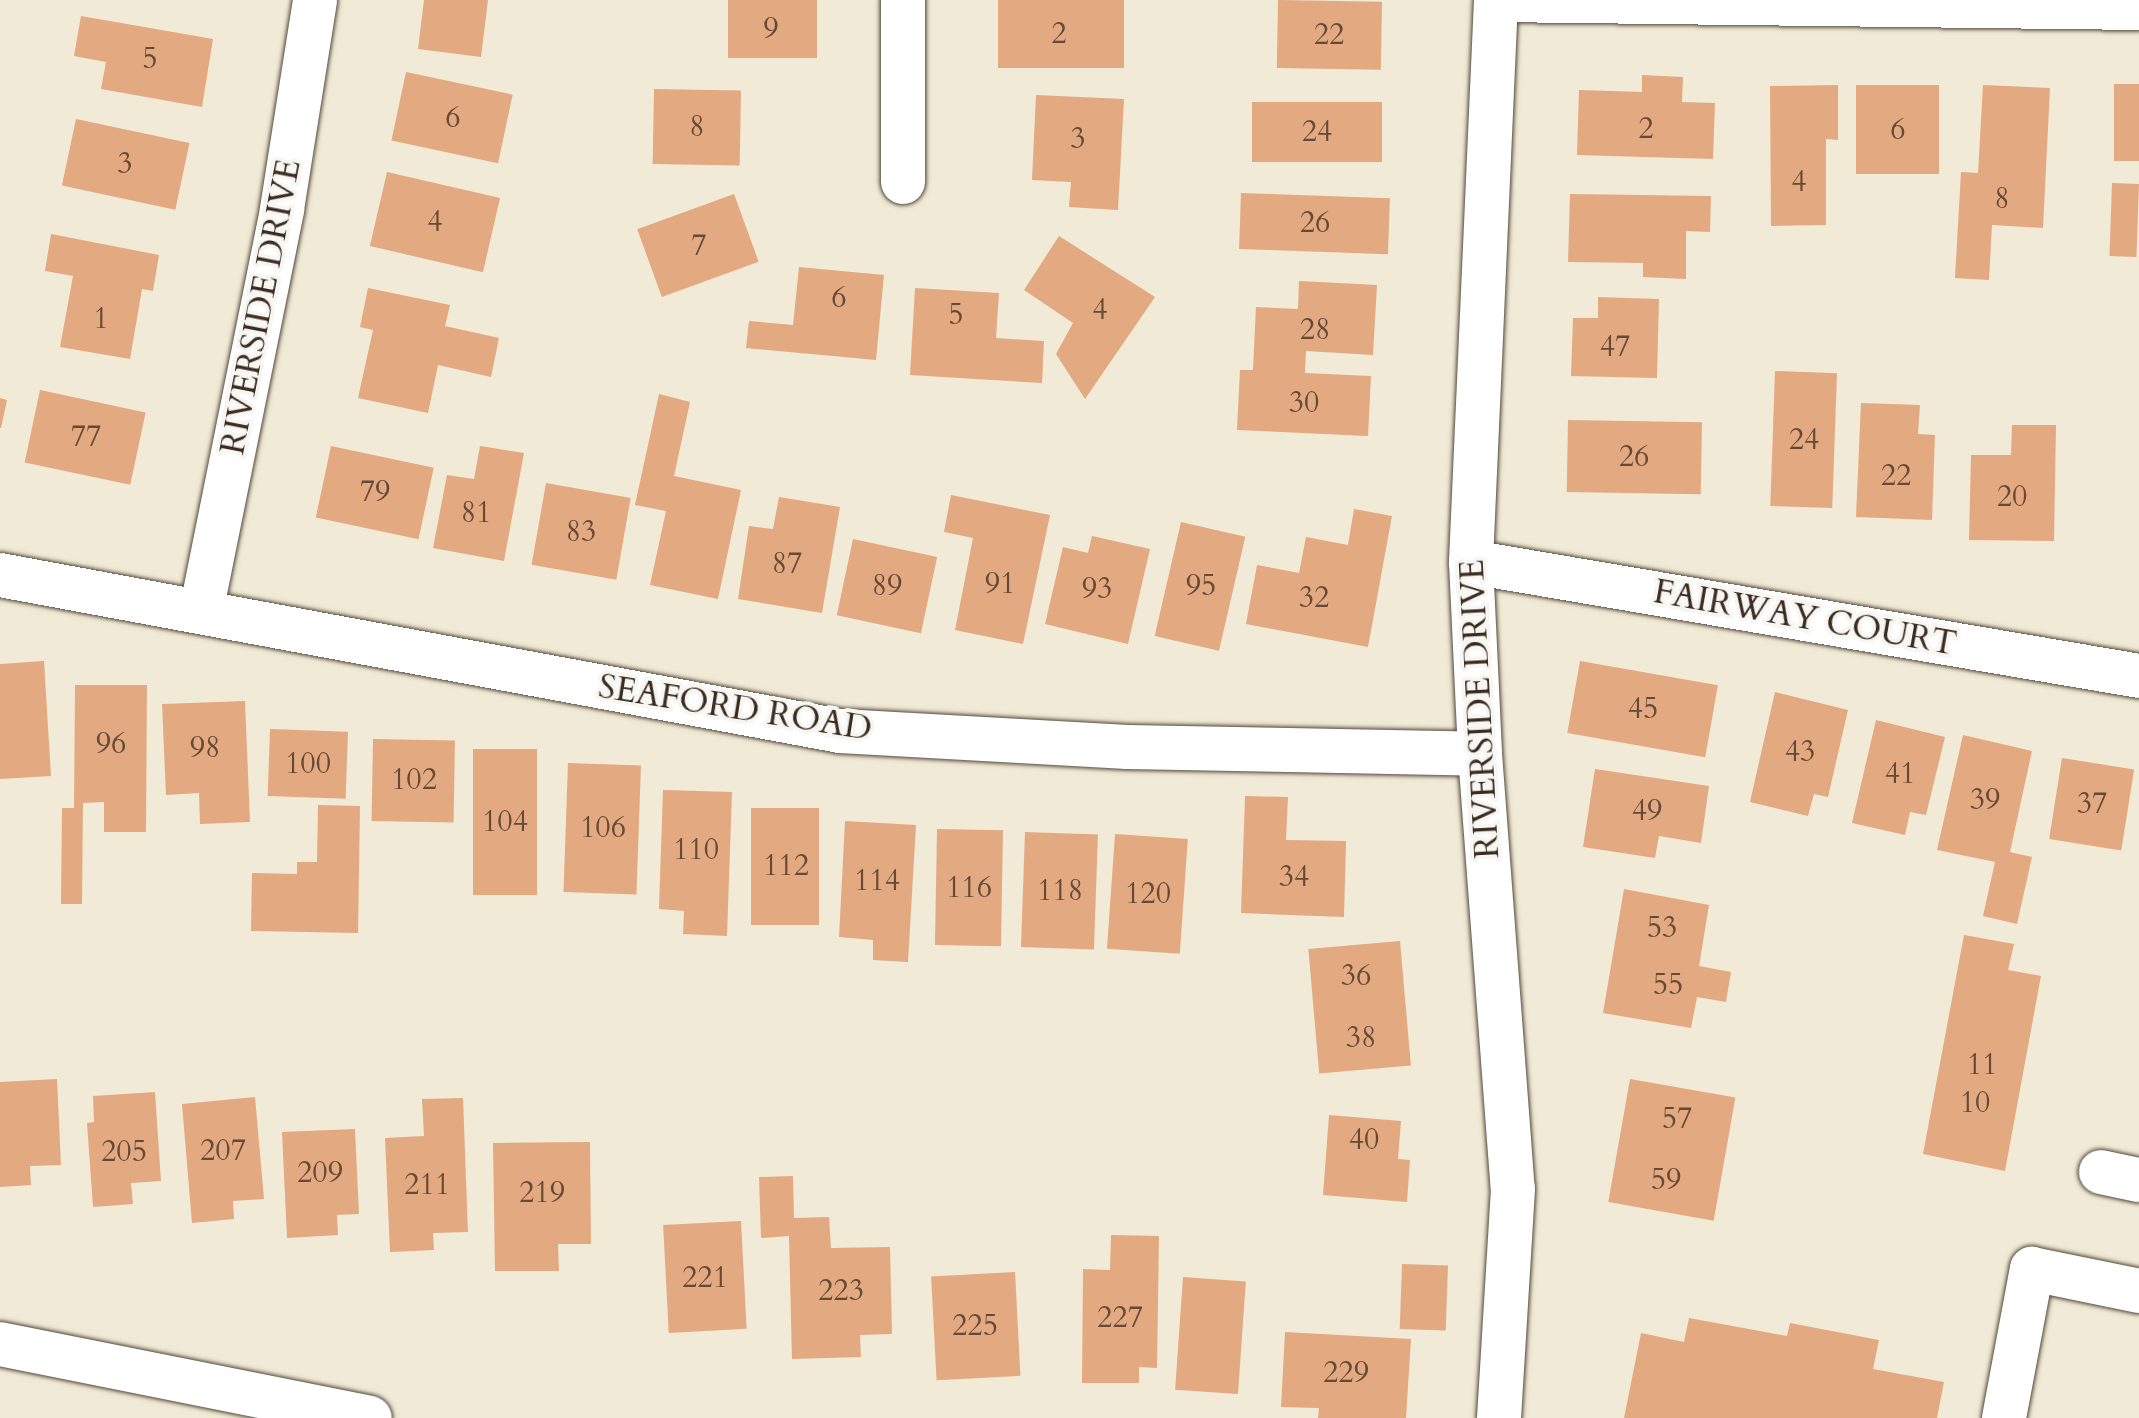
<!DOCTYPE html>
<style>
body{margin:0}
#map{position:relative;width:2139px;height:1418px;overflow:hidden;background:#f0ead6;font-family:Cardo,serif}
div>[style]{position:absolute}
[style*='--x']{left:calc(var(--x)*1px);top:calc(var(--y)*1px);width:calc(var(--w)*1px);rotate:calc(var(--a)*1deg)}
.building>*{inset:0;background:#e3a981;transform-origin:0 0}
.roads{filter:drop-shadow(0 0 2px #56473a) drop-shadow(0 0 2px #56473a)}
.minor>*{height:44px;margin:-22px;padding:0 22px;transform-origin:22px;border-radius:22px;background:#fff}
span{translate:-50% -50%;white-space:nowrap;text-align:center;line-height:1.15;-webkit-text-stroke:8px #f6f6f2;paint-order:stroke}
.number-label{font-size:30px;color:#654a37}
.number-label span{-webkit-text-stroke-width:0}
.street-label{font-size:34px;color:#3b2a1e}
</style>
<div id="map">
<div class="building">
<i style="clip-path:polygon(424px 0,488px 0,481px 57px,418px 49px)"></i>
<i style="left:728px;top:0;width:89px;height:58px"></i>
<i style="left:998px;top:0;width:126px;height:68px"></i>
<i style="left:1278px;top:0;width:104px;height:68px;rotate:1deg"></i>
<i style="clip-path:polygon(81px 16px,213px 39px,202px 107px,101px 89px,106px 62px,74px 56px)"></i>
<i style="left:406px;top:72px;width:109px;height:70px;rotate:12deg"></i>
<i style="clip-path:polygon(1642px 75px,1683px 77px,1682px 102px,1715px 103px,1713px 159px,1577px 155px,1579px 90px,1642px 92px)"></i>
<i style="left:2114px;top:84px;width:25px;height:77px"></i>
<i style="clip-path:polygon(1838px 85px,1838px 140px,1826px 139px,1826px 225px,1771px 226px,1770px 86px)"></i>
<i style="left:1939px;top:85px;width:89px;height:83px;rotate:90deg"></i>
<i style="clip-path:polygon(1983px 85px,2050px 88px,2043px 228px,1992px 225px,1989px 280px,1955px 278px,1961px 172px,1978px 173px)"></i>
<i style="left:654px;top:89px;width:87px;height:75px;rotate:1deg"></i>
<i style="clip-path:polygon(1036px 95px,1124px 99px,1118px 210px,1069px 207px,1071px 182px,1032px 180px)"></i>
<i style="left:1252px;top:102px;width:130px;height:60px"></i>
<i style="left:76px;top:119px;width:116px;height:68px;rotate:12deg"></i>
<i style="left:387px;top:172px;width:116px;height:76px;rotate:13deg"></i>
<i style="left:2112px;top:183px;width:27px;height:73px;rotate:2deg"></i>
<i style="left:1241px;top:193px;width:149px;height:56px;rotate:2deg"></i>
<i style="left:734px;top:194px;width:72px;height:103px;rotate:70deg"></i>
<i style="clip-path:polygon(1570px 194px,1711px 196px,1710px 232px,1686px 231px,1686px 279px,1643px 277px,1643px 263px,1568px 262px)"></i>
<i style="clip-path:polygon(51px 234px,159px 255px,153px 291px,142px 289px,130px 359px,60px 347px,73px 276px,45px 271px)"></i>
<i style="clip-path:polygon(1059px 236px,1155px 297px,1085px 399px,1056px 354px,1073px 323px,1024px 290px)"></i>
<i style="clip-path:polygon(799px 267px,884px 275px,876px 360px,746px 348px,749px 321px,793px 325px)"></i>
<i style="clip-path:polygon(1299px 281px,1377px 285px,1373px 355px,1306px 351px,1305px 373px,1371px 376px,1368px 436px,1237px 430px,1240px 370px,1253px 370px,1256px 307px,1298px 309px)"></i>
<i style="clip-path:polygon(368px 288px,450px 305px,445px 326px,499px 338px,491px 377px,438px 365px,428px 413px,358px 398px,373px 330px,360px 327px)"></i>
<i style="clip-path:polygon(915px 288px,999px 293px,996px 338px,1044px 341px,1042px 383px,910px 375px)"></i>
<i style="clip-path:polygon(1598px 297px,1659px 299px,1657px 378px,1571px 376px,1573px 318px,1598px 318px)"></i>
<i style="left:1775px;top:371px;width:62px;height:135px;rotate:2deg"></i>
<i style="left:40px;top:390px;width:108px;height:74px;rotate:12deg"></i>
<i style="clip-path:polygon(659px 394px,690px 402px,674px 476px,741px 490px,718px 599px,650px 585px,666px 511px,635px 505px)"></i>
<i style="clip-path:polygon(0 398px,7px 400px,1px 428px,0 428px)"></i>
<i style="clip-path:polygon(1861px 403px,1920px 405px,1918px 434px,1935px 435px,1932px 520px,1856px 517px)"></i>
<i style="left:1568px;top:420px;width:134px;height:72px;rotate:1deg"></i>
<i style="clip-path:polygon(2012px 425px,2056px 425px,2054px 541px,1969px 540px,1971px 455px,2011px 455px)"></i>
<i style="left:331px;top:446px;width:105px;height:73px;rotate:12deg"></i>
<i style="clip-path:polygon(480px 446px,524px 453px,504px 561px,433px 548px,447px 475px,474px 479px)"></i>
<i style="left:546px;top:483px;width:86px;height:83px;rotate:10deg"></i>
<i style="clip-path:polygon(951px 495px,1050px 515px,1023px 644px,955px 630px,973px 538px,944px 532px)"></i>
<i style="clip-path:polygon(779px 497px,840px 507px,822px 613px,738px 599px,749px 526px,773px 529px)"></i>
<i style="clip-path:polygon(1354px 509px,1392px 516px,1368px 647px,1246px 624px,1257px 565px,1299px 573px,1306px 537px,1348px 545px)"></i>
<i style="left:1181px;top:522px;width:66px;height:117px;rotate:13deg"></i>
<i style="clip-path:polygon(1092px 536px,1150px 549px,1128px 644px,1045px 624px,1063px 547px,1088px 553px)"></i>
<i style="left:853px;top:539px;width:86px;height:78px;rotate:12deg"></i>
<i style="clip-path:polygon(44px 661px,51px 776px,0 779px,0 664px)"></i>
<i style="left:1580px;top:661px;width:140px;height:73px;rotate:10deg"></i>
<i style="clip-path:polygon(75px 685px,147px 685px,146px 832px,104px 832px,104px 802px,83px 803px,82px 904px,61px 904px,62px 808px,74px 808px)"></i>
<i style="clip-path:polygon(1775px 692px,1848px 710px,1828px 797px,1814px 794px,1808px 816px,1750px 802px)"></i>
<i style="clip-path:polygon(245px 701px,250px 822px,200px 824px,199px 793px,166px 795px,162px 704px)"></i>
<i style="clip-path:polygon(1876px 720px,1945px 737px,1926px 815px,1910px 812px,1905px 835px,1852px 823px)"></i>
<i style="left:270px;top:729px;width:78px;height:67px;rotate:2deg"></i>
<i style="clip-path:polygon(1963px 735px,2032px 751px,2010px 852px,2032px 857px,2017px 924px,1983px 916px,1995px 862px,1937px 850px)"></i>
<i style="left:373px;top:739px;width:82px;height:82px;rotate:1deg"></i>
<i style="left:473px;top:749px;width:64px;height:146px"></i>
<i style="left:2062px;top:758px;width:73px;height:82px;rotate:9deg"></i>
<i style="left:568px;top:763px;width:73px;height:129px;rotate:2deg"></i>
<i style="clip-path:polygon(1595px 769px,1709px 786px,1701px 843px,1659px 836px,1655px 858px,1583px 847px)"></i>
<i style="clip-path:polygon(663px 790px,732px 792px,727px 936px,683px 934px,684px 911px,659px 909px)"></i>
<i style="clip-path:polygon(1245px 796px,1288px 797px,1286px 840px,1346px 841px,1344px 917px,1241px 913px)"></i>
<i style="clip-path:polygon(318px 805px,360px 806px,358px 933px,251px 931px,252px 873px,297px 874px,297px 862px,317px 862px)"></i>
<i style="left:751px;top:808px;width:68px;height:117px"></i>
<i style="clip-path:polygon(845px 821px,916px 825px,908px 962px,873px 960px,873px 940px,839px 937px)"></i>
<i style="left:937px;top:829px;width:66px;height:116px;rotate:1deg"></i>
<i style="left:1025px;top:832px;width:73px;height:115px;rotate:2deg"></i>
<i style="left:1115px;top:834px;width:73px;height:115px;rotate:4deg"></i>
<i style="clip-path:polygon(1624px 889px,1709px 905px,1699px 966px,1731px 972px,1726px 1002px,1697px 997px,1691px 1028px,1603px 1013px)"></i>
<i style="clip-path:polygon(1964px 935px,2014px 944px,2008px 970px,2041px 976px,2005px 1171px,1923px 1154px)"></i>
<i style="left:1400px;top:941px;width:125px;height:92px;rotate:85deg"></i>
<i style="clip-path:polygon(57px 1079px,61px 1165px,30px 1166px,31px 1185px,0 1187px,0 1082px)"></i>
<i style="left:1630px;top:1079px;width:107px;height:125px;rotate:10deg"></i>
<i style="clip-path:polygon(155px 1092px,161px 1181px,131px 1183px,133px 1204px,93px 1207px,87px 1123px,94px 1122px,93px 1096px)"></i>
<i style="clip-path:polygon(255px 1097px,264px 1199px,233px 1201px,234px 1219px,192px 1223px,182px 1104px)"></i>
<i style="clip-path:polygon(463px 1098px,468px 1232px,433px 1233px,434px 1250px,390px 1252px,385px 1138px,424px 1136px,422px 1099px)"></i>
<i style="clip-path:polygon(1329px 1115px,1401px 1121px,1398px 1159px,1410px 1160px,1407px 1202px,1323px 1195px)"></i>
<i style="clip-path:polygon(355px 1129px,359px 1214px,337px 1215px,338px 1235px,287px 1238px,282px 1132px)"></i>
<i style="clip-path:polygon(590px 1142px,591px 1244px,558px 1244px,559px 1271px,495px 1271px,493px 1143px)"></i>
<i style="clip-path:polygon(793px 1176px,794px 1218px,829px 1217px,831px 1248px,890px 1247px,892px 1334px,860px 1335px,861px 1357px,792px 1359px,789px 1236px,761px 1238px,759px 1177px)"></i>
<i style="left:741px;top:1221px;width:108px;height:78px;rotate:87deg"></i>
<i style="clip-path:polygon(1111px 1235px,1159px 1236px,1157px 1368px,1139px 1367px,1139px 1383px,1082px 1383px,1083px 1269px,1110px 1270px)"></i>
<i style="left:1402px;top:1264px;width:46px;height:65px;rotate:2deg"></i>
<i style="left:1015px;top:1272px;width:104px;height:84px;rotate:87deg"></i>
<i style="left:1183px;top:1277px;width:63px;height:113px;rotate:4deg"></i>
<i style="clip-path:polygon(1689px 1318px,1787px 1336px,1790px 1323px,1879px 1340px,1873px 1369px,1944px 1382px,1937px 1418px,1624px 1418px,1641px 1333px,1684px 1342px)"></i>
<i style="clip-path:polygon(1285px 1332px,1411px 1339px,1406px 1418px,1318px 1418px,1319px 1408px,1281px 1407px)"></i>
</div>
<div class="roads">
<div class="minor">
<i style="--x:1496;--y:0;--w:563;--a:92.55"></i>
<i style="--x:1471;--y:562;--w:192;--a:87.3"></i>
<i style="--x:1480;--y:754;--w:436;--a:85.7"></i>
<i style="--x:1513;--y:1189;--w:229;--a:93.5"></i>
<i style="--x:1496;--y:0;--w:643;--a:0.71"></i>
<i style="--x:903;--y:182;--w:182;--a:-90"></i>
<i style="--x:1471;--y:562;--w:678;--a:9.68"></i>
<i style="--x:0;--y:575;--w:854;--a:10.52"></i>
<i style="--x:840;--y:731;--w:288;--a:3.2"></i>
<i style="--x:1128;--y:747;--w:352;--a:1.1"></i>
<i style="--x:201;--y:612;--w:411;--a:-78.6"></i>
<i style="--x:282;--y:209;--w:212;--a:-81"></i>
<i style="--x:2101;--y:1172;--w:39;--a:12"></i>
<i style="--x:0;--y:1344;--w:377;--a:11.3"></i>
<i style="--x:2004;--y:1418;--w:152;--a:-79.4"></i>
<i style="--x:2032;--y:1269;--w:109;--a:11.6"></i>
</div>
</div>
<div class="number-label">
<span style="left:771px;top:29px">9</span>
<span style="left:1059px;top:34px">2</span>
<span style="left:1329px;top:35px">22</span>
<span style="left:150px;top:59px">5</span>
<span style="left:453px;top:118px">6</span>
<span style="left:697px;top:127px">8</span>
<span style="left:1646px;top:129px">2</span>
<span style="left:1898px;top:130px">6</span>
<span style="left:1317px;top:132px">24</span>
<span style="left:1078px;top:139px">3</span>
<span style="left:125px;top:164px">3</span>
<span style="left:1799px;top:182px">4</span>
<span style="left:2002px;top:199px">8</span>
<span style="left:435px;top:222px">4</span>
<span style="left:1315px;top:223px">26</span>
<span style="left:699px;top:246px">7</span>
<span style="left:839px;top:298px">6</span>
<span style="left:1100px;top:310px">4</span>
<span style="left:956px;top:315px">5</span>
<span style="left:101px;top:319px">1</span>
<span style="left:1315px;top:330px">28</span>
<span style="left:1615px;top:347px">47</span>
<span style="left:1304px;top:403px">30</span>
<span style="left:86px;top:437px">77</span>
<span style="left:1804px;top:440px">24</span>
<span style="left:1634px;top:457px">26</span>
<span style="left:1896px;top:476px">22</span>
<span style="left:375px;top:492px">79</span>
<span style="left:2012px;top:497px">20</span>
<span style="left:476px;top:513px">81</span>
<span style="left:581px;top:532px">83</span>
<span style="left:787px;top:564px">87</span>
<span style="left:1000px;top:584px">91</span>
<span style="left:887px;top:586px">89</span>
<span style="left:1201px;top:586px">95</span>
<span style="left:1097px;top:589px">93</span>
<span style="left:1314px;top:598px">32</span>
<span style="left:1643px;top:709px">45</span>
<span style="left:111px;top:744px">96</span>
<span style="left:205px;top:748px">98</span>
<span style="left:1800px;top:752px">43</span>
<span style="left:308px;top:764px">100</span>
<span style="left:1900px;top:774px">41</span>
<span style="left:414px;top:780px">102</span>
<span style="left:1985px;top:800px">39</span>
<span style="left:2092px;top:804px">37</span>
<span style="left:1647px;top:811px">49</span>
<span style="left:505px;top:822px">104</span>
<span style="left:603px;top:828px">106</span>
<span style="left:696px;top:850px">110</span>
<span style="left:786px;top:866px">112</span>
<span style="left:1294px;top:877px">34</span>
<span style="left:877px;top:881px">114</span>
<span style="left:969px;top:888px">116</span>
<span style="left:1060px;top:891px">118</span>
<span style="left:1148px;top:894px">120</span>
<span style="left:1662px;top:928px">53</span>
<span style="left:1356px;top:976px">36</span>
<span style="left:1668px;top:985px">55</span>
<span style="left:1361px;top:1038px">38</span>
<span style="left:1982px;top:1065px">11</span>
<span style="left:1975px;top:1103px">10</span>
<span style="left:1677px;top:1119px">57</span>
<span style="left:1364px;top:1140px">40</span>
<span style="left:223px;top:1151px">207</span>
<span style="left:124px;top:1152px">205</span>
<span style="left:320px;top:1173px">209</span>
<span style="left:1666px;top:1180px">59</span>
<span style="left:427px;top:1185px">211</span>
<span style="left:542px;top:1193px">219</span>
<span style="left:705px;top:1278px">221</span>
<span style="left:841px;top:1291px">223</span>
<span style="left:1120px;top:1318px">227</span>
<span style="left:975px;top:1326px">225</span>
<span style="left:1346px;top:1373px">229</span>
</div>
<div class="street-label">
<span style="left:261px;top:307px;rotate:-79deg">RIVERSIDE DRIVE</span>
<span style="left:1805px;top:618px;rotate:10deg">FAIRWAY COURT</span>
<span style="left:735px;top:708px;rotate:9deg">SEAFORD ROAD</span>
<span style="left:1480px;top:709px;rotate:-93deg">RIVERSIDE DRIVE</span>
</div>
</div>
